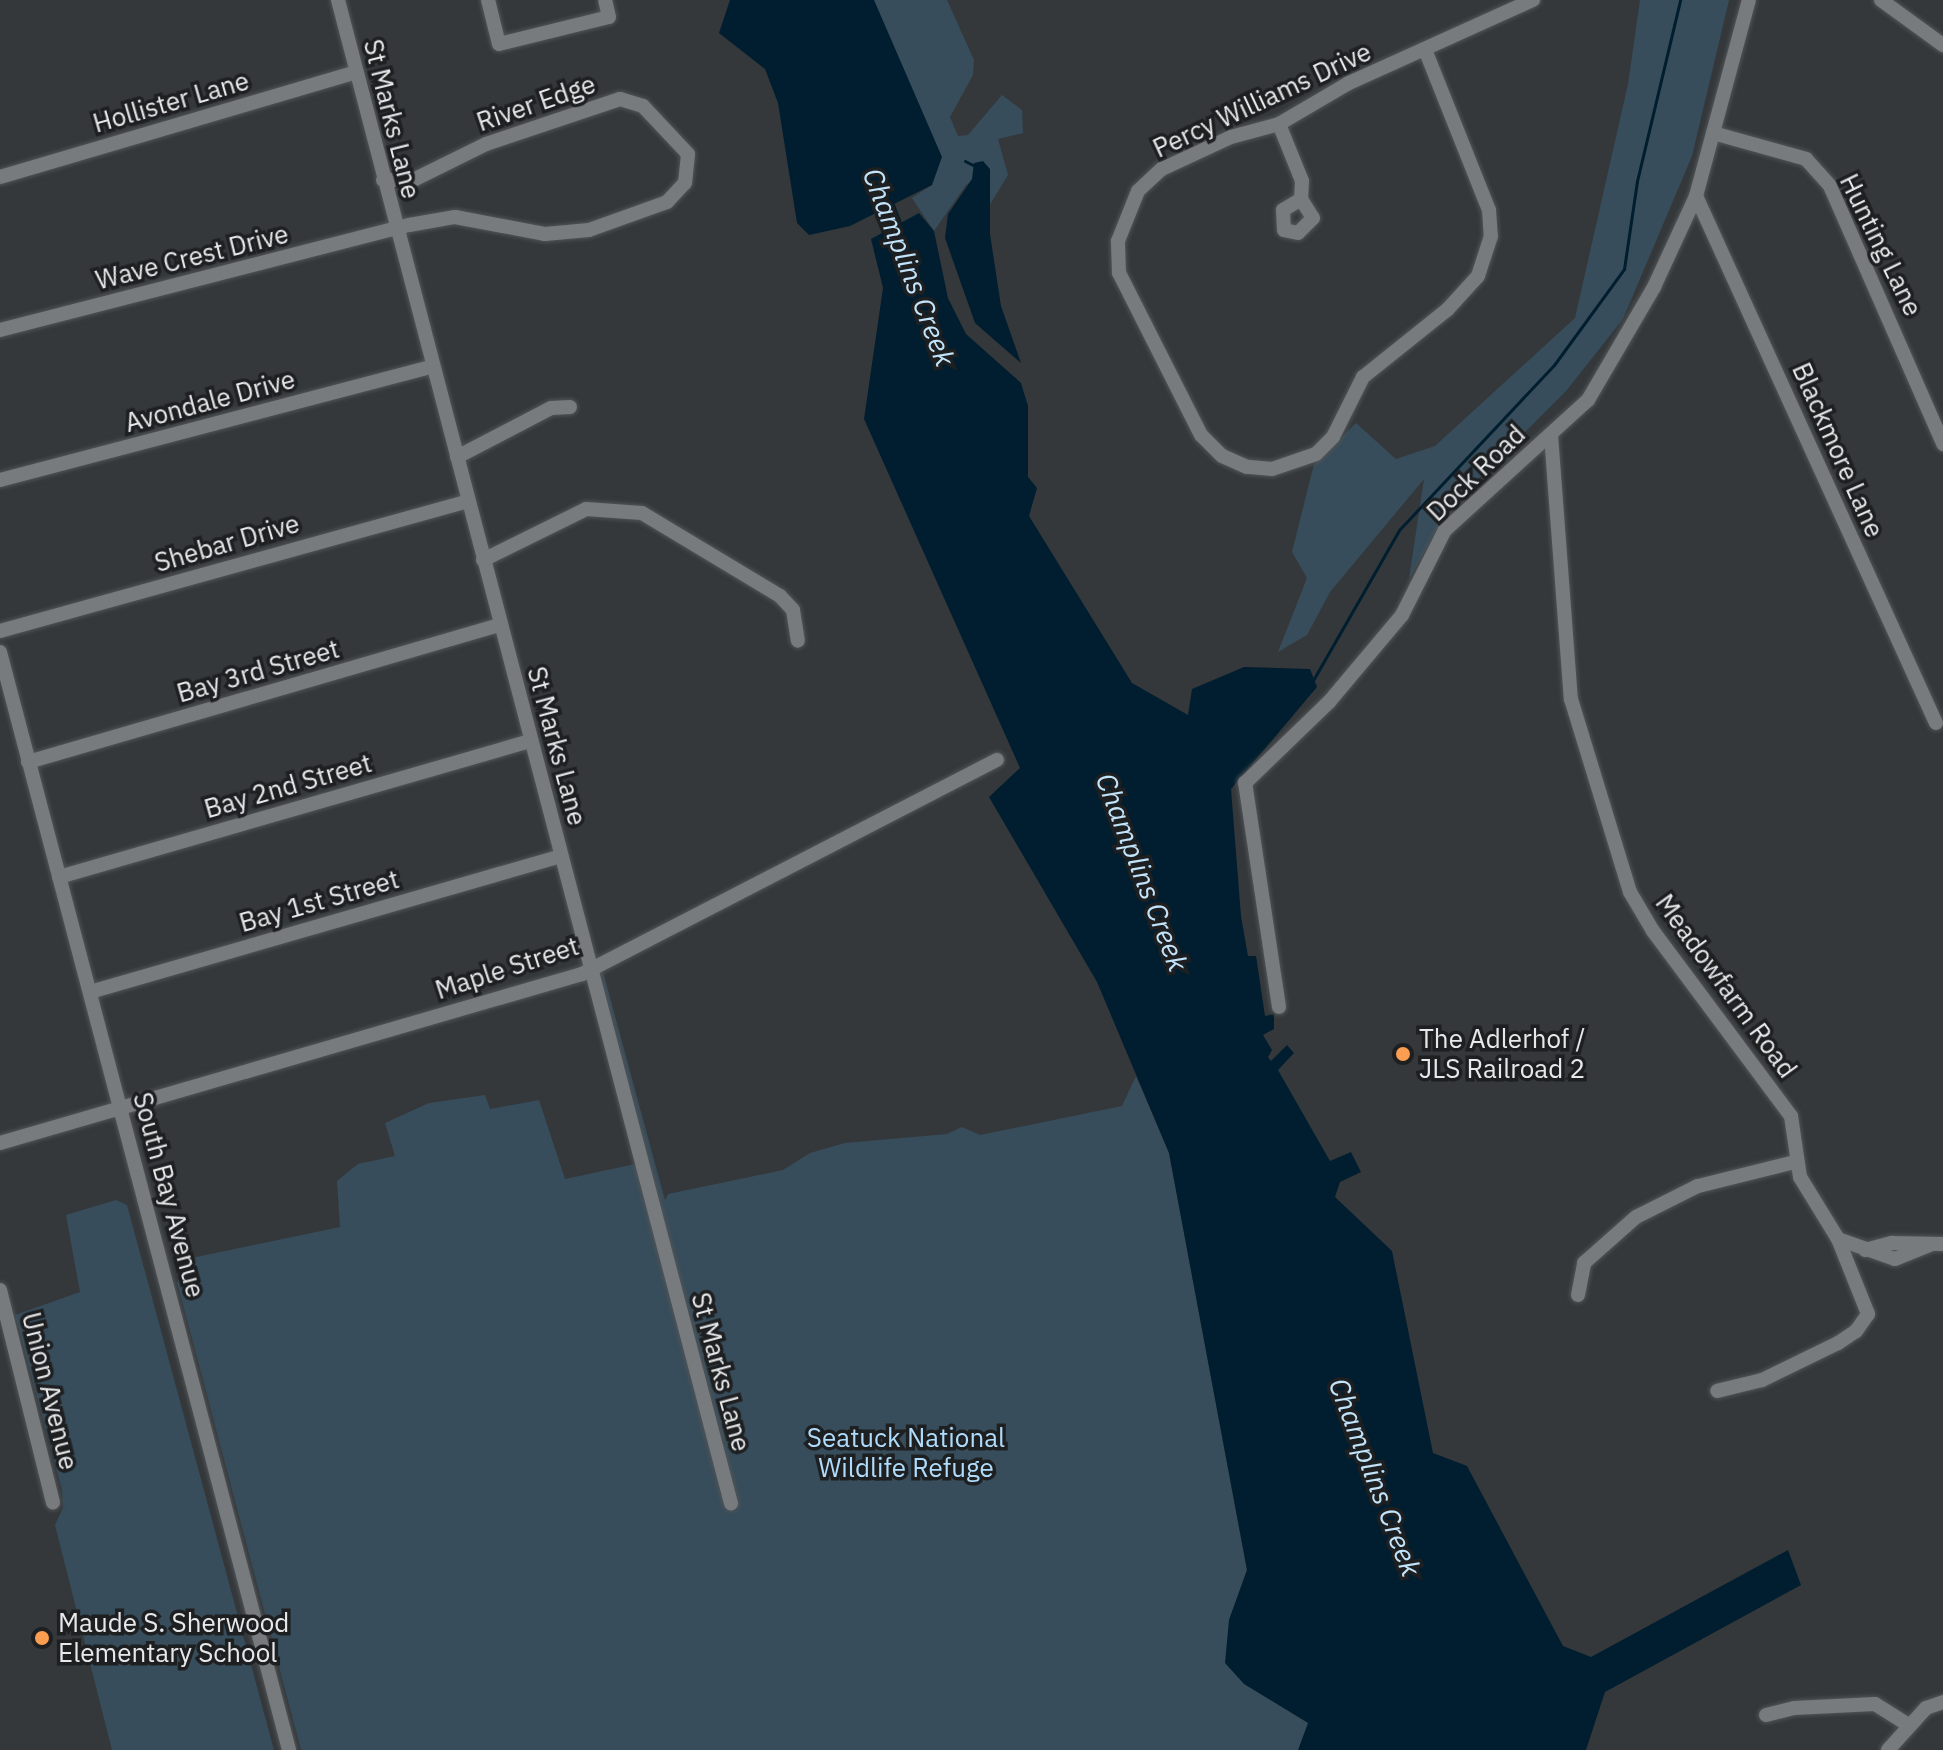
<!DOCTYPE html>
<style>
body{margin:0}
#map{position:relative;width:1943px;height:1750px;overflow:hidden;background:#34383b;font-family:"IBM Plex Sans",sans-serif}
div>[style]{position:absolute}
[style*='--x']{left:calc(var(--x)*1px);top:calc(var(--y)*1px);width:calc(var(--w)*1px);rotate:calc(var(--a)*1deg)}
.green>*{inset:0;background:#374d5b}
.water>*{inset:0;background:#001e2f}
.stream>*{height:3px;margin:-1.5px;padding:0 1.5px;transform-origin:1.5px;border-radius:1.5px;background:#001e2f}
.river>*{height:18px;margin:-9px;padding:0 9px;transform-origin:9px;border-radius:9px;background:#001e2f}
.roads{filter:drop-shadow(0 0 2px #515456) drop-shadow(0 0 2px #515456)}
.minor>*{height:14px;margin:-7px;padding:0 7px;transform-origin:7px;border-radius:7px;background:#777b7e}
.dots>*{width:22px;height:22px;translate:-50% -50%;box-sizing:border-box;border:4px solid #1e1f21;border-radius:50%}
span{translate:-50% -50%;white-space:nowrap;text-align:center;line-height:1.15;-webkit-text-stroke:7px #1e1f21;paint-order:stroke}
.street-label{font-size:26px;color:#e6e8ea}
.poi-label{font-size:26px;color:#e6e8ea}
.left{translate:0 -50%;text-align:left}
.park-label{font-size:26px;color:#afdcfb}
.water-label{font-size:28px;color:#c2e4fb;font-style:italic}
</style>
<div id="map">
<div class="green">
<i style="clip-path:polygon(874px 0,947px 0,974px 60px,973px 75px,950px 117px,958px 136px,968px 135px,1002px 95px,1022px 110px,1023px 133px,998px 139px,1008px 175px,989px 206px,990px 169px,966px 185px,934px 231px,912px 198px,932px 185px)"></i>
<i style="clip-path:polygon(1640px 0,1729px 0,1692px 156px,1623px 319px,1566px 391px,1449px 508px,1409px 579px,1424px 479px,1330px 592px,1307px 635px,1278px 652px,1307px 578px,1292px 552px,1314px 464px,1356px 423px,1396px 459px,1435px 446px,1575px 318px,1628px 84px)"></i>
<i style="clip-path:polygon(600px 961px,665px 1200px,668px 1194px,783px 1170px,810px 1153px,845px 1143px,947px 1134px,962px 1127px,980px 1135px,1122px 1106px,1136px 1076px,1169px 1153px,1247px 1570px,1229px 1620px,1309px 1723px,1299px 1750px,301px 1750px,177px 1282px,185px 1271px,182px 1260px,340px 1227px,337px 1181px,358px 1164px,395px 1156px,385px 1123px,429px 1103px,485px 1095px,490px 1109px,539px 1100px,565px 1179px,640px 1163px,592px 973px)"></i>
<i style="clip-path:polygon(116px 1200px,127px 1205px,274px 1750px,112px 1750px,55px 1525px,63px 1508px,62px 1490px,15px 1315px,80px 1292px,66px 1215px)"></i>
</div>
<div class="water">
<i style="clip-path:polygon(730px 0,874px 0,942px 157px,932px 185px,850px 226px,809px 235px,797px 223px,778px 103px,765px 69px,719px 33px)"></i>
<i style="clip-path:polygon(983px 161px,990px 169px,990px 234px,1001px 306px,1021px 363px,975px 323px,945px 238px,948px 214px,972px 179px,974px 163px)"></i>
<i style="clip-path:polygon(919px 213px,934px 231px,948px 298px,966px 334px,1021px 383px,1028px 406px,1028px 477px,1037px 488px,1029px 516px,1132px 683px,1188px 715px,1192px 689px,1244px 667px,1310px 669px,1317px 687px,1231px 789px,1241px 916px,1248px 956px,1256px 956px,1265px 1016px,1274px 1014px,1274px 1029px,1263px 1035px,1272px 1050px,1268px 1057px,1271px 1061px,1287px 1045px,1294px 1053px,1278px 1070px,1330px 1161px,1351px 1152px,1361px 1172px,1340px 1182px,1335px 1197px,1392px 1251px,1433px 1453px,1467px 1466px,1563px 1646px,1591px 1657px,1788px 1550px,1801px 1585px,1605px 1692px,1586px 1750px,1298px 1750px,1308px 1723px,1244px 1684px,1225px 1663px,1229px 1620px,1247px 1570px,1169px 1153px,1097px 982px,989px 797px,1020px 768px,864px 419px,883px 288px,871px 239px)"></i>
</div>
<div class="stream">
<i style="--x:965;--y:161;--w:11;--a:27"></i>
<i style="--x:1312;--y:682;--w:175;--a:-60.2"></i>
<i style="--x:1399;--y:530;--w:226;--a:-46.8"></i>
<i style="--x:1554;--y:365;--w:119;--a:-53.9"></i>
<i style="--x:1624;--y:269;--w:89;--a:-81.6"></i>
<i style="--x:1637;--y:181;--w:186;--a:-76.6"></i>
</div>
<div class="river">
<i style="--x:878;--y:186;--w:66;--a:68.8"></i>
</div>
<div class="roads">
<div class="minor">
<i style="--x:338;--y:0;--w:1554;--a:75.35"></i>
<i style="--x:488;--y:0;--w:45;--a:76"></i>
<i style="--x:499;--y:44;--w:113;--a:-13.8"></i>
<i style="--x:609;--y:17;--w:17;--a:-103"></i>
<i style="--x:1881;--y:0;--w:77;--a:36"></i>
<i style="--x:1426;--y:52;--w:170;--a:68.3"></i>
<i style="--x:1489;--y:210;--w:26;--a:86"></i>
<i style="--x:1491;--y:236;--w:42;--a:108"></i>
<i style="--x:1478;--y:276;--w:45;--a:132.3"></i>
<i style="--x:1448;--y:309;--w:109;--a:141.3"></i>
<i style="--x:1363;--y:377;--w:67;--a:116.6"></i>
<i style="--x:1333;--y:437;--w:24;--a:135"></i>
<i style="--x:1316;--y:454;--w:46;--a:161.2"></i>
<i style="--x:1272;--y:469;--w:25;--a:-175"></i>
<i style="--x:1247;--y:467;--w:27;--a:-156"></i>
<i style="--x:1222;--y:456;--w:30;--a:-135"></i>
<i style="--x:1201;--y:435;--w:182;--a:-116.8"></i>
<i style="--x:1119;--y:273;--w:32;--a:-92"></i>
<i style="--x:1118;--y:241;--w:54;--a:-68.2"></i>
<i style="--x:1138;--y:191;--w:33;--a:-43"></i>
<i style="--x:1162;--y:169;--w:76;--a:-24.9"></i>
<i style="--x:1231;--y:137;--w:50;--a:-15.2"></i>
<i style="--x:1279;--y:124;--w:81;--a:-30.4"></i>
<i style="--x:1349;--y:83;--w:202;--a:-24.3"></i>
<i style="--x:1279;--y:124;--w:61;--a:68"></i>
<i style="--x:1302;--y:181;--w:18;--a:93"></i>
<i style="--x:1301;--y:199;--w:22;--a:58"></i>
<i style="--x:1313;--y:218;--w:21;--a:135"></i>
<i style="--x:1298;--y:233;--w:14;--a:-168"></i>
<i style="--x:1284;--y:230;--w:20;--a:-93"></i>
<i style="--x:1283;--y:210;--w:21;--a:-31"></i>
<i style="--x:1713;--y:133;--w:97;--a:15.6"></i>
<i style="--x:1806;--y:159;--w:36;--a:48"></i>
<i style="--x:1830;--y:186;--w:282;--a:66.3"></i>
<i style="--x:0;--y:177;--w:371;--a:-16.4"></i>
<i style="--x:1696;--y:196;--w:579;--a:65.52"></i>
<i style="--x:0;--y:330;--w:422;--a:-14.4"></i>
<i style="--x:409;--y:225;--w:47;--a:-9.9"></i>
<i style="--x:455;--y:217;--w:92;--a:10.7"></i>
<i style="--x:545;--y:234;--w:44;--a:-5.2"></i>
<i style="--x:589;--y:230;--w:83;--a:-19.7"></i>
<i style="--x:667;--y:202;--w:26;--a:-47"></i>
<i style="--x:685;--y:183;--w:29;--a:-84"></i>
<i style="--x:688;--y:154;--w:66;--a:-133.2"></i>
<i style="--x:643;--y:106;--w:24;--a:-163"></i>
<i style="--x:620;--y:99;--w:141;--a:161.4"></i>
<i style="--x:486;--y:144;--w:81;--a:153.7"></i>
<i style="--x:413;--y:180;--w:30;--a:180"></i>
<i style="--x:1551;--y:435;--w:265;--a:85.7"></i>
<i style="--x:1571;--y:699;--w:202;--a:73"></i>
<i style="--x:1630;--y:892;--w:45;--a:59.5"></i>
<i style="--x:1653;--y:931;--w:231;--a:53.3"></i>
<i style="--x:1791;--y:1116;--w:62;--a:81.6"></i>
<i style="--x:1800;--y:1177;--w:73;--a:58.5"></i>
<i style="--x:1838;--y:1239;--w:81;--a:68.2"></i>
<i style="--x:1868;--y:1314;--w:21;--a:125"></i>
<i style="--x:1856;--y:1331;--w:22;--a:146"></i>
<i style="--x:1838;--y:1343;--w:85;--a:154"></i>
<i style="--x:1762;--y:1380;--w:46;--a:166.3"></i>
<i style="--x:457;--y:457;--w:106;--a:-27.5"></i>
<i style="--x:551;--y:408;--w:19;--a:-3"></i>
<i style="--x:0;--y:480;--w:447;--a:-14.7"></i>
<i style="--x:483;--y:560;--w:115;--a:-26.3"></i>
<i style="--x:586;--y:509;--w:56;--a:4.1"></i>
<i style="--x:642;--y:513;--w:161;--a:31"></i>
<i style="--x:780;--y:596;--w:19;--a:47"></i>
<i style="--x:793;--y:610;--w:31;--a:81"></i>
<i style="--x:0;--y:631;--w:486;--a:-15.5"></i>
<i style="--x:0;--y:652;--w:1135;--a:75.25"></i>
<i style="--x:28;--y:762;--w:491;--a:-16.2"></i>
<i style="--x:59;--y:877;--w:491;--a:-16.1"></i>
<i style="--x:90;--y:992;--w:490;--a:-16.1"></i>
<i style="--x:1279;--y:1007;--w:227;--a:-98.6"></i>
<i style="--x:1245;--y:783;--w:117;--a:-44"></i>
<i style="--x:1329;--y:702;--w:114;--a:-50"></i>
<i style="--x:1402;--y:615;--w:95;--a:-63.2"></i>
<i style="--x:1445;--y:530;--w:193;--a:-42.3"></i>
<i style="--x:1588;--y:400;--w:131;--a:-59.7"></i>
<i style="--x:1654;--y:287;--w:100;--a:-65.2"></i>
<i style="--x:1696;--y:196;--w:203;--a:-74.9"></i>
<i style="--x:0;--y:1143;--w:606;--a:-16.19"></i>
<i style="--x:582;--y:974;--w:467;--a:-27.3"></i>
<i style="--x:1838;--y:1239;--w:60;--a:19.3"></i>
<i style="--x:1895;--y:1259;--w:38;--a:-22"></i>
<i style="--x:1865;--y:1250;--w:28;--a:-15"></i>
<i style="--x:1892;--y:1243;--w:51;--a:1.1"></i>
<i style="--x:0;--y:1290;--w:219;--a:76"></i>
<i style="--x:1578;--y:1295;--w:33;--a:-79"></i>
<i style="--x:1584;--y:1263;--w:69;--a:-41.5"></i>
<i style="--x:1636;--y:1217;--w:69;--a:-26.6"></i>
<i style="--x:1698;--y:1186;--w:100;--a:-13.9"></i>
<i style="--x:1766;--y:1715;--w:29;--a:-14"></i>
<i style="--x:1794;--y:1708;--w:81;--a:-2.8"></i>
<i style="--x:1875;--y:1704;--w:40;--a:32"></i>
<i style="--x:1888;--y:1750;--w:57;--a:-47.9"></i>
<i style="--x:1926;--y:1708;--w:18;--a:-19"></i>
</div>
</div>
<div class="dots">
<i style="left:1403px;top:1054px;background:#fb9e51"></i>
<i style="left:42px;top:1638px;background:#fb9e51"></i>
</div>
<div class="street-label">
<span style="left:1262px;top:100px;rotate:-25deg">Percy Williams Drive</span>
<span style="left:171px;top:102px;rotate:-16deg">Hollister Lane</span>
<span style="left:536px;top:103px;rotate:-19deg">River Edge</span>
<span style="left:392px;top:119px;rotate:76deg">St Marks Lane</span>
<span style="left:1881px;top:245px;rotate:64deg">Hunting Lane</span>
<span style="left:192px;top:257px;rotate:-14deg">Wave Crest Drive</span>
<span style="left:210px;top:401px;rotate:-15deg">Avondale Drive</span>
<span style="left:1838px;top:450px;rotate:66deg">Blackmore Lane</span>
<span style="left:1476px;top:473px;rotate:-44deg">Dock Road</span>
<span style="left:227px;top:543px;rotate:-16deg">Shebar Drive</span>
<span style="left:258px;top:671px;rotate:-16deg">Bay 3rd Street</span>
<span style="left:557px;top:746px;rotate:75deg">St Marks Lane</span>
<span style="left:288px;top:786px;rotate:-16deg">Bay 2nd Street</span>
<span style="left:319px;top:901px;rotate:-16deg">Bay 1st Street</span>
<span style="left:507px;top:968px;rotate:-18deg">Maple Street</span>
<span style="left:1726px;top:986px;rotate:54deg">Meadowfarm Road</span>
<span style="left:169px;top:1195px;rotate:75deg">South Bay Avenue</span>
<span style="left:721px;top:1372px;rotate:75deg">St Marks Lane</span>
<span style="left:50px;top:1391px;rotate:76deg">Union Avenue</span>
</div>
<div class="poi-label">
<span class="left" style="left:1419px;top:1054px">The Adlerhof /<br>JLS Railroad 2</span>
<span class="left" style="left:58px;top:1638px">Maude S. Sherwood<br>Elementary School</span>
</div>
<div class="park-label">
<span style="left:906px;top:1453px">Seatuck National<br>Wildlife Refuge</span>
</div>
<div class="water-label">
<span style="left:909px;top:267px;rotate:69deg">Champlins Creek</span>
<span style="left:1142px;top:872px;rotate:69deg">Champlins Creek</span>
<span style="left:1375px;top:1477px;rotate:69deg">Champlins Creek</span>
</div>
</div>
